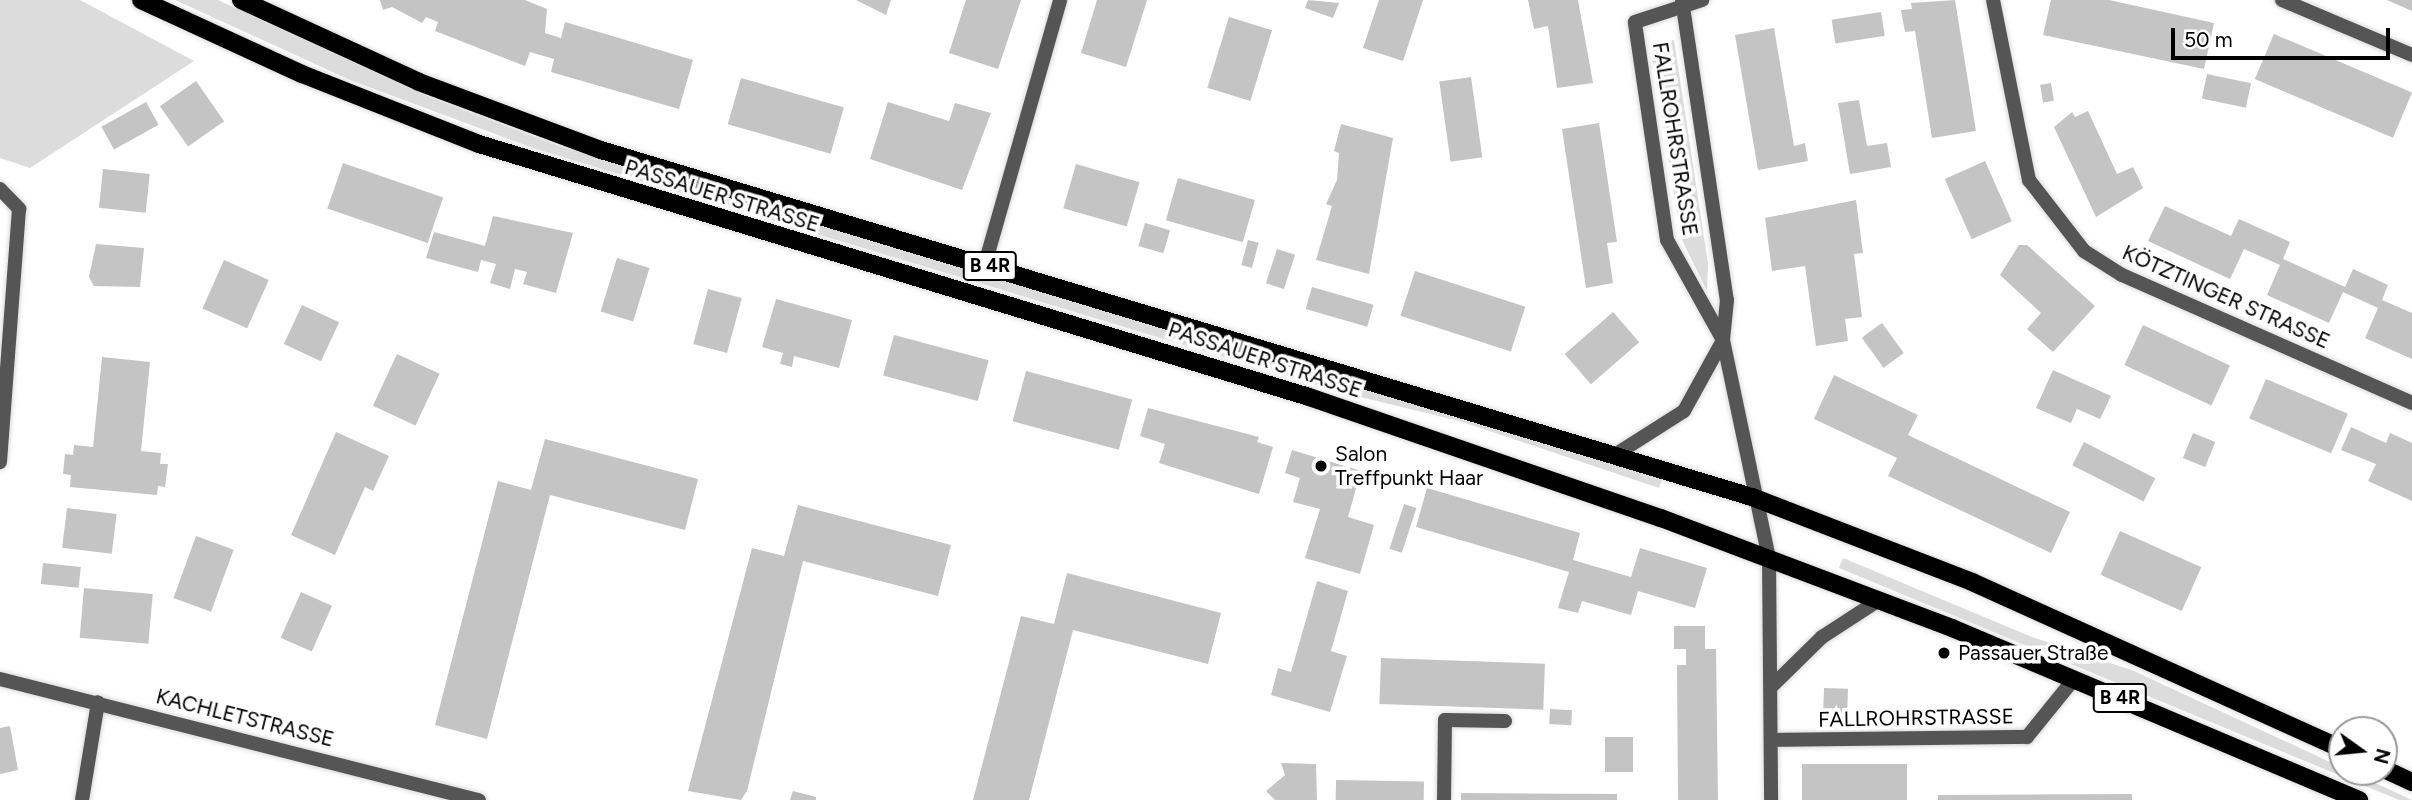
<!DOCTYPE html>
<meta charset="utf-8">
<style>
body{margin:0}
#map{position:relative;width:2412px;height:800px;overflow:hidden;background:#fff;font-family:Figtree,sans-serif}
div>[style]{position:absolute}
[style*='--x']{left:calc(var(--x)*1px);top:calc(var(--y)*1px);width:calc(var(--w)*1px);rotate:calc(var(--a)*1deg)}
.green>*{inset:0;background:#dcdcdc}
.building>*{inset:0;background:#c4c4c4;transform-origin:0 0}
.roads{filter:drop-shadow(0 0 2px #dbdbdb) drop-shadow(0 0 2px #dbdbdb)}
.street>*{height:14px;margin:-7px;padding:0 7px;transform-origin:7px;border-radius:7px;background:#555}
.primary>*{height:18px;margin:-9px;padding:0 9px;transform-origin:9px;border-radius:9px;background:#000}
.dots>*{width:19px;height:19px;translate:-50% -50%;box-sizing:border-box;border:4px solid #fff;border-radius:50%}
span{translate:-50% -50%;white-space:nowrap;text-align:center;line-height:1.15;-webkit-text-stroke:7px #fff;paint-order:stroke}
.shield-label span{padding:2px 5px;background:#fff;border:2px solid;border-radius:5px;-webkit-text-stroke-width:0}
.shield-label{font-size:19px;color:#000;font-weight:700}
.street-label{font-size:21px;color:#000}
.poi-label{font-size:21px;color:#000}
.left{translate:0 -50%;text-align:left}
.north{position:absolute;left:2328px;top:716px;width:70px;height:70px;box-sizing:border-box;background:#fff;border:2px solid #999;border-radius:50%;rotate:105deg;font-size:19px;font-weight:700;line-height:28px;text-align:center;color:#000}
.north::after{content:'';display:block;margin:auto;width:24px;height:32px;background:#000;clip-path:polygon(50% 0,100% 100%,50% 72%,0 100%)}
.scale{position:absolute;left:2171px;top:28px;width:219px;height:32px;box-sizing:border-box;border:4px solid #000;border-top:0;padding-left:9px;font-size:21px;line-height:24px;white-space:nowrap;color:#000;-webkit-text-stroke:5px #fff;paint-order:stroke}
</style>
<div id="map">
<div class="green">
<i style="clip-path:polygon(0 0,80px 0,194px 61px,30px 168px,0 158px)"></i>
<i style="clip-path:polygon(175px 0,218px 0,429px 97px,562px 147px,1662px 479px,1659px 488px,1460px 421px,1339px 392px,533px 148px,350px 80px)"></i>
<i style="clip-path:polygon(1674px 40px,1708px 264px,1707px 291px,1681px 238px,1650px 44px)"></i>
<i style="clip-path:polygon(1843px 558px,2032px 637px,2134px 671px,2412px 800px,2399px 800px,1839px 568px)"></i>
</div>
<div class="building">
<i style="clip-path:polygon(380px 0,525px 0,547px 9px,545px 33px,561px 38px,565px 22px,693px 60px,679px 109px,551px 72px,554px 59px,530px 52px,525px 66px,435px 31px,438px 22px,426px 17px,422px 23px,392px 7px,383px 10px)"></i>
<i style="clip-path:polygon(856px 0,891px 0,886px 15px)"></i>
<i style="clip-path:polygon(966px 0,1021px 0,998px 69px,949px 53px)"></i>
<i style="clip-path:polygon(1097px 0,1147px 0,1126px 67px,1081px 53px)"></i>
<i style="clip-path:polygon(1308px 0,1339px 3px,1333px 18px,1305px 8px)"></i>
<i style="clip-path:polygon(1379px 0,1423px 0,1403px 61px,1363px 48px)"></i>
<i style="clip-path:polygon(1528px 0,1578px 0,1593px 83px,1557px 88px,1548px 26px,1534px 29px)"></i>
<i style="clip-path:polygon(1955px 0,1976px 131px,1932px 138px,1915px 31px,1905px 32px,1901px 10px,1912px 9px,1911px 3px)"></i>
<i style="clip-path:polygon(2051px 0,2109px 0,2214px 23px,2204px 69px,2043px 35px)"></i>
<i style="clip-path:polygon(2387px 0,2412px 0,2412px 11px)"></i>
<i style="left:1881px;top:12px;width:24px;height:50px;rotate:81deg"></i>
<i style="left:1229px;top:17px;width:45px;height:74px;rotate:17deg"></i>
<i style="clip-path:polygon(1774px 28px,1794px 146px,1805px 143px,1808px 161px,1758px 170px,1735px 35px)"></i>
<i style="left:2274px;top:34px;width:150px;height:49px;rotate:23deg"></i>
<i style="left:2207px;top:74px;width:45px;height:25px;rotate:12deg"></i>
<i style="left:1471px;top:77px;width:81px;height:32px;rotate:82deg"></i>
<i style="left:741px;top:78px;width:107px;height:48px;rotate:16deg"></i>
<i style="left:196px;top:81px;width:49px;height:44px;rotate:55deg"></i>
<i style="left:2051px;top:83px;width:18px;height:11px;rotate:81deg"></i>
<i style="clip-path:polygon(1859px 100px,1867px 146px,1887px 143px,1891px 167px,1850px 174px,1838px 103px)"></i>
<i style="left:146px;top:102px;width:26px;height:51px;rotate:61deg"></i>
<i style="clip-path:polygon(888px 102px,949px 121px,955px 103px,991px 113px,962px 190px,870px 159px)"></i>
<i style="clip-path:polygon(2088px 111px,2117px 174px,2133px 167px,2143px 188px,2096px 217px,2054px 127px,2072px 112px,2075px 117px)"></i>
<i style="clip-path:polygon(1599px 123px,1617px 242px,1607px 243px,1613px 283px,1586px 288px,1562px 129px)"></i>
<i style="clip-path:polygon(1341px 124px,1393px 138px,1369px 274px,1316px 260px,1332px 206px,1326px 204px,1337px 180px,1339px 153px,1334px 151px)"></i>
<i style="left:1985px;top:161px;width:66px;height:44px;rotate:66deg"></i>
<i style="left:343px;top:163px;width:106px;height:48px;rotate:19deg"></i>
<i style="left:1076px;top:164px;width:66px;height:46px;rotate:16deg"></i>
<i style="left:103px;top:169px;width:47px;height:39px;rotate:6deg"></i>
<i style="left:1178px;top:178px;width:80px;height:44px;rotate:16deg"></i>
<i style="clip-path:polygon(1856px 200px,1863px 253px,1854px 254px,1862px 317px,1845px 319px,1848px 341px,1816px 346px,1805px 266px,1772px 271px,1765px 218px)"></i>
<i style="clip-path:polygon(2165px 206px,2231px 236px,2239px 219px,2290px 242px,2283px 259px,2345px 287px,2353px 269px,2388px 285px,2382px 300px,2412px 313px,2412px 359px,2365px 338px,2378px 308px,2343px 292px,2329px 323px,2267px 295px,2280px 265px,2244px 249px,2230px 279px,2148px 241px)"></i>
<i style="clip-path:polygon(493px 216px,573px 233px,556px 293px,523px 284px,527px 272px,515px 269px,510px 289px,490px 283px,496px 264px,481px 260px,478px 272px,426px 258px,434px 232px,485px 246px)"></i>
<i style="left:1145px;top:223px;width:26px;height:24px;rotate:16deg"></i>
<i style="left:1248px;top:240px;width:11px;height:26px;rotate:15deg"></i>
<i style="clip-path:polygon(96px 244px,144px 248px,140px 287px,94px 286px,89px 277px)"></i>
<i style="clip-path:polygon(2019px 245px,2027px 245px,2095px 306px,2053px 352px,2027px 329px,2041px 313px,2000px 275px)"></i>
<i style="left:1277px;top:249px;width:19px;height:36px;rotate:18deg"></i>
<i style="left:617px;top:258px;width:34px;height:56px;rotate:17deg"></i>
<i style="left:224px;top:260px;width:49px;height:53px;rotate:24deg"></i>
<i style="left:1415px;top:271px;width:116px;height:47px;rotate:18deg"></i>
<i style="left:1312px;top:287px;width:64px;height:23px;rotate:16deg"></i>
<i style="left:708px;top:289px;width:35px;height:57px;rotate:15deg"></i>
<i style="clip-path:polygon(776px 299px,852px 320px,839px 368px,794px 356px,792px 367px,780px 364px,783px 353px,762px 347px)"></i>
<i style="left:302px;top:305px;width:41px;height:43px;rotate:25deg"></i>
<i style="left:1613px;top:312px;width:40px;height:64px;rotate:49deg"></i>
<i style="left:1882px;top:323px;width:37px;height:25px;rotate:54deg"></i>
<i style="left:2143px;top:325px;width:96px;height:44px;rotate:25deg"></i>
<i style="left:894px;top:335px;width:98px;height:42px;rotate:15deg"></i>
<i style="left:397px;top:354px;width:47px;height:57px;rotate:25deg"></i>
<i style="clip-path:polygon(102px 357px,150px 362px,141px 451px,161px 453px,160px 464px,168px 464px,165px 487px,158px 486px,157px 495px,70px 487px,71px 475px,63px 474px,65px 454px,73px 455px,74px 445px,93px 447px)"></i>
<i style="clip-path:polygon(2053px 370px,2111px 396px,2100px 419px,2077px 409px,2071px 423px,2036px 408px)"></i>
<i style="left:1026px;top:371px;width:110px;height:52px;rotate:15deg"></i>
<i style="clip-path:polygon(1834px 375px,1918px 415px,1908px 435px,2070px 512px,2051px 553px,1888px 476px,1897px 458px,1814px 419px)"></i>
<i style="left:2266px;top:379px;width:89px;height:43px;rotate:23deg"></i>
<i style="clip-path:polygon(1148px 408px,1259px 437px,1257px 442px,1273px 447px,1259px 494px,1159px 463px,1165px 444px,1140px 436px)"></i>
<i style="clip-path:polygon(2351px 427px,2386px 443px,2390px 433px,2412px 443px,2412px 501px,2368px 481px,2376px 464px,2341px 450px)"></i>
<i style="clip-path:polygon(336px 432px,389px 456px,373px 491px,365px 487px,335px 555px,291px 535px)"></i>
<i style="left:2193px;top:433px;width:24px;height:27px;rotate:22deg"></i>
<i style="clip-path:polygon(545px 439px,698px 479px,685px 530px,550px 495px,487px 739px,435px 725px,498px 481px,531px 490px)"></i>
<i style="left:2084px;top:442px;width:80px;height:26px;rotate:27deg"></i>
<i style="clip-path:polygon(1292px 450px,1361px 471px,1348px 517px,1374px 525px,1360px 574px,1305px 558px,1320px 509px,1293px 502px,1300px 478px,1285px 473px)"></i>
<i style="clip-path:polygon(1427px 488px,1580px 533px,1573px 560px,1631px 577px,1640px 548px,1707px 568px,1695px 608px,1638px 591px,1631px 615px,1582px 601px,1578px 613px,1558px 608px,1569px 572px,1416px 527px)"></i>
<i style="left:1404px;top:504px;width:13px;height:47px;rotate:18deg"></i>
<i style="clip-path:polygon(798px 505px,951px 545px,938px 596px,803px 561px,747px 791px,741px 800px,688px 791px,752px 548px,784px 556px)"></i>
<i style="left:67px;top:508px;width:50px;height:40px;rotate:7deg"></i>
<i style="left:2120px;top:531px;width:89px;height:48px;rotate:24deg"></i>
<i style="left:196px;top:536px;width:40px;height:66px;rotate:20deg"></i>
<i style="left:43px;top:563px;width:38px;height:21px;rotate:6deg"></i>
<i style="clip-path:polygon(1067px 573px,1221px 613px,1208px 664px,1073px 630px,1029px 800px,973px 800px,1021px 616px,1054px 624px)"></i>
<i style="clip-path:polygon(1317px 581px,1348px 591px,1331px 651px,1347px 656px,1330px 712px,1271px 695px,1278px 668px,1291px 672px)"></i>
<i style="left:84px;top:588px;width:69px;height:50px;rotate:5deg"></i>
<i style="left:301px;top:592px;width:34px;height:50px;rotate:24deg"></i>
<i style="clip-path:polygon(1674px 626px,1705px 626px,1705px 649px,1716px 649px,1718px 800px,1678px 800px,1677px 665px,1686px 665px,1686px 649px,1674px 649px)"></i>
<i style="left:1381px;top:658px;width:164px;height:46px;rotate:2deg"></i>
<i style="left:1824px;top:688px;width:24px;height:28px;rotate:2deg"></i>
<i style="left:1550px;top:709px;width:22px;height:15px;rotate:3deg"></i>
<i style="clip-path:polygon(10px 726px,18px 770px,0 774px,0 728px)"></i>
<i style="left:1605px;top:737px;width:28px;height:35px"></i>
<i style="clip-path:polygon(1281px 763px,1316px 764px,1317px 800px,1275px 800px,1266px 791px,1285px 775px)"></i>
<i style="left:1907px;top:764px;width:36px;height:105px;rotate:90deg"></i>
<i style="left:1336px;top:780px;width:88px;height:20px;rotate:1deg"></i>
<i style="clip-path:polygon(793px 791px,816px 797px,816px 800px,790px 800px)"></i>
<i style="clip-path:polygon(1461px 793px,1617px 794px,1617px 800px,1461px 800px)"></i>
<i style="clip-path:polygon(2132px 794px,2132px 800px,1938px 800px,1938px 795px)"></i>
</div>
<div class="roads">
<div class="street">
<i style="--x:1682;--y:0;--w:303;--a:81.5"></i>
<i style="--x:1727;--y:300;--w:40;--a:95.7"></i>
<i style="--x:1723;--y:340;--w:223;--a:78.1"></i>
<i style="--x:1769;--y:558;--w:242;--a:89.5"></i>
<i style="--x:1993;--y:0;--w:184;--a:78.7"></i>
<i style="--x:2029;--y:180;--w:90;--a:52.2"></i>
<i style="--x:2084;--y:251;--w:45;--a:32.3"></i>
<i style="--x:2122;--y:275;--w:317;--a:23.8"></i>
<i style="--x:2282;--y:0;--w:141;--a:22.9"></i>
<i style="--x:0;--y:189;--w:28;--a:46"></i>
<i style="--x:19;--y:209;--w:254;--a:94.3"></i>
<i style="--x:985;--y:264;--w:274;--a:-74.1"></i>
<i style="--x:1618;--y:453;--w:78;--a:-32.5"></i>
<i style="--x:1684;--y:411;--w:81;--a:-61.2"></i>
<i style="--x:1723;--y:340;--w:115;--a:-119.2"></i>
<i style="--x:1667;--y:240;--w:220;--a:-98.4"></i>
<i style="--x:1635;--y:22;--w:71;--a:-18.2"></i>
<i style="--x:0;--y:679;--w:494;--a:14.2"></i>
<i style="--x:1772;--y:686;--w:70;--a:-44.4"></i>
<i style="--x:1822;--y:637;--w:68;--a:-33"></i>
<i style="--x:1771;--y:740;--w:256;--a:-0.7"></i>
<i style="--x:2027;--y:737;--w:75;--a:-51"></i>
<i style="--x:82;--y:800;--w:99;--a:-80.7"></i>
<i style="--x:1444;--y:800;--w:80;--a:-89.3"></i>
<i style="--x:1445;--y:720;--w:60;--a:1"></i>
</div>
<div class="primary">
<i style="--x:141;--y:0;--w:177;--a:24.7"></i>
<i style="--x:302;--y:74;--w:190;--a:21.6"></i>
<i style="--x:479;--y:144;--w:865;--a:16.95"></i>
<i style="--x:1306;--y:396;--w:375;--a:19"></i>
<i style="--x:1661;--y:518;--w:311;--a:20.7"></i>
<i style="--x:1952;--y:628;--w:442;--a:22.9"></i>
<i style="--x:241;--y:0;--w:196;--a:24.7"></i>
<i style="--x:419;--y:82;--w:194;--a:20.5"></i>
<i style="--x:601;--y:150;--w:1202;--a:16.78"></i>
<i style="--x:1752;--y:497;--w:236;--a:21.1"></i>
<i style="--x:1972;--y:582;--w:406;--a:24.3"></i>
<i style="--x:2384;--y:769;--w:31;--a:25"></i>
</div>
</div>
<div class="dots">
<i style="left:1321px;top:466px;background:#000"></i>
<i style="left:1944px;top:653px;background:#000"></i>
</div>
<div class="shield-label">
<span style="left:990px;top:266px">B 4R</span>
<span style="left:2120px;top:698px">B 4R</span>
</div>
<div class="street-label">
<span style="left:1675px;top:139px;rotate:81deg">FALLROHRSTRASSE</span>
<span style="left:722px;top:196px;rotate:17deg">PASSAUER STRASSE</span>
<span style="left:2226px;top:297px;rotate:24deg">KÖTZTINGER STRASSE</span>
<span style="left:1265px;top:360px;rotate:18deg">PASSAUER STRASSE</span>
<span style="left:245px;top:718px;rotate:14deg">KACHLETSTRASSE</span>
<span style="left:1916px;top:718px;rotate:-1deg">FALLROHRSTRASSE</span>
</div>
<div class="poi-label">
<span class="left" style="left:1335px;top:466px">Salon<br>Treffpunkt Haar</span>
<span class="left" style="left:1958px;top:653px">Passauer Straße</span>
</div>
<div class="north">N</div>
<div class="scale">50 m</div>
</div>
